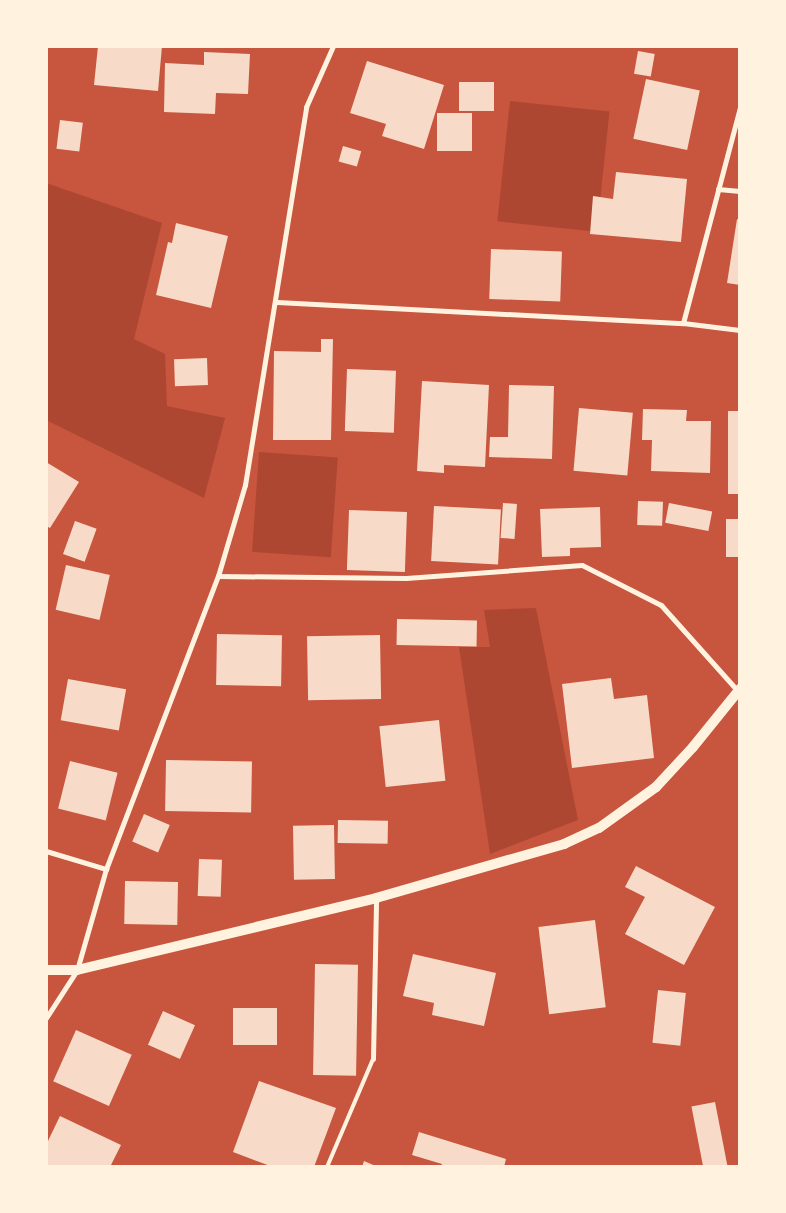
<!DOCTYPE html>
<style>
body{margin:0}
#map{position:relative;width:786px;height:1213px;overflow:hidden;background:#c8553d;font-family:Poppins,sans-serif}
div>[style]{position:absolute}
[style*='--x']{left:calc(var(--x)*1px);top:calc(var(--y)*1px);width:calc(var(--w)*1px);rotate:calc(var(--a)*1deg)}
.green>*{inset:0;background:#ae4732;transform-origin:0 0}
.building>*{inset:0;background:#f7dbc8;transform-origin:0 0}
.service>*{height:4px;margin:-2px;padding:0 2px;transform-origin:2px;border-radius:2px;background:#fff3e0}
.minor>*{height:5px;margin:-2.5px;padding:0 2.5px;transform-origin:2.5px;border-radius:2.5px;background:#fff3e0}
.secondary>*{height:10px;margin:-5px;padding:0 5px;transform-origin:5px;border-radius:5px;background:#fff3e0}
span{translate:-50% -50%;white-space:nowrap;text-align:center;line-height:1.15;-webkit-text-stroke:4.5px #fff3e0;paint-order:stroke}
.frame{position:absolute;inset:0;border:48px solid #fff3e0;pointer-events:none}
</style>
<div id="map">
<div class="green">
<i style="left:510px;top:101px;width:100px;height:121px;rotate:6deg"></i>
<i style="clip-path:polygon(46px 183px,162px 223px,134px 339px,165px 354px,167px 406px,225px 418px,204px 498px,46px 420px)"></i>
<i style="left:259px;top:452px;width:79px;height:100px;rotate:4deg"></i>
<i style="clip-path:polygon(536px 608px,578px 820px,490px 854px,459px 647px,490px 647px,484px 610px)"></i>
</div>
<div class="building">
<i style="clip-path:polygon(98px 46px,162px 46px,158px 91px,94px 85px)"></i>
<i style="left:638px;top:51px;width:17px;height:23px;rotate:10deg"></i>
<i style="clip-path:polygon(204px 52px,250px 54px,248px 94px,216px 93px,215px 114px,164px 112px,165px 63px,204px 65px)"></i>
<i style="clip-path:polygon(367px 61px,444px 85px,424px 149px,382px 136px,386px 124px,350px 113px)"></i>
<i style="left:646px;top:79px;width:55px;height:61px;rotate:12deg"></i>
<i style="left:459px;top:82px;width:35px;height:29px"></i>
<i style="left:437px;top:113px;width:35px;height:38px"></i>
<i style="left:60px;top:120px;width:23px;height:29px;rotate:7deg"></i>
<i style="left:343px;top:146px;width:19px;height:16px;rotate:16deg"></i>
<i style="clip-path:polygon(616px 172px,687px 179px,681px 242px,590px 234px,593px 196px,613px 199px)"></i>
<i style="clip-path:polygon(737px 219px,740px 220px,740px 285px,727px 283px)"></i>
<i style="clip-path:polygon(176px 223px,228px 236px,211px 308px,156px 295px,168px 242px,172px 243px)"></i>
<i style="left:491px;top:249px;width:71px;height:50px;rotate:2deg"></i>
<i style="clip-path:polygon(321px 339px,333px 339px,331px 440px,273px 440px,274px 351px,321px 352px)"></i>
<i style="left:207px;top:358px;width:27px;height:33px;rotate:88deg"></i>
<i style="left:347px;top:369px;width:49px;height:62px;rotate:2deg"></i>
<i style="clip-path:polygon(422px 381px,489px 385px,485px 467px,444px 465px,444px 473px,417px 471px)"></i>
<i style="clip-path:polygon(509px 385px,554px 386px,552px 459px,489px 457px,490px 437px,508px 437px)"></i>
<i style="left:579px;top:408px;width:54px;height:63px;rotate:5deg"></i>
<i style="clip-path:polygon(643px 409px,687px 410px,686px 421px,711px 421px,710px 473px,651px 471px,652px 440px,642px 440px)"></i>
<i style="left:728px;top:411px;width:12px;height:83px"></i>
<i style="clip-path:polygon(46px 462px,79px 482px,50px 528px,46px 526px)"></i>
<i style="left:638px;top:501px;width:25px;height:24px;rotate:2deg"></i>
<i style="left:503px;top:503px;width:14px;height:35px;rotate:4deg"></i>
<i style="left:669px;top:503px;width:44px;height:20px;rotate:11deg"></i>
<i style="left:434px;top:506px;width:67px;height:55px;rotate:3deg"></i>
<i style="clip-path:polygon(600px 507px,601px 547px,570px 548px,570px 556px,542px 557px,540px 509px)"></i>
<i style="left:349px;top:510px;width:58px;height:60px;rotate:2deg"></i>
<i style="left:726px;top:519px;width:14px;height:38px"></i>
<i style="left:75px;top:521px;width:23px;height:35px;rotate:20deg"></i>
<i style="left:66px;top:565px;width:45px;height:46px;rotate:13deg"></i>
<i style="left:397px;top:619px;width:80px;height:26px;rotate:1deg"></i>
<i style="left:217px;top:634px;width:65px;height:51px;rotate:1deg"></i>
<i style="left:380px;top:635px;width:64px;height:73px;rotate:89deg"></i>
<i style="clip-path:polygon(611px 678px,614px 699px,647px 695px,654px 758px,572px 768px,562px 684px)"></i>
<i style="left:68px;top:679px;width:59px;height:42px;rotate:10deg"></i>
<i style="left:439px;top:720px;width:61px;height:60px;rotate:84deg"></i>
<i style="left:166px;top:760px;width:86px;height:51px;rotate:1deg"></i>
<i style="left:70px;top:761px;width:49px;height:49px;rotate:14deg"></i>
<i style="left:144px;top:814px;width:28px;height:30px;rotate:23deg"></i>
<i style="left:338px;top:820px;width:50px;height:23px;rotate:1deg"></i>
<i style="left:334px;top:825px;width:54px;height:41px;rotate:89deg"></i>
<i style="left:199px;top:859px;width:23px;height:37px;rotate:2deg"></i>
<i style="clip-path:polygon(636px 866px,715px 907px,684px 965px,625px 934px,645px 897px,625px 887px)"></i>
<i style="left:125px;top:881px;width:53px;height:43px;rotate:1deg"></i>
<i style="left:595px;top:920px;width:88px;height:57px;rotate:83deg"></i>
<i style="clip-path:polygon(413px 954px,496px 973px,484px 1026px,432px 1015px,434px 1003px,403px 996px)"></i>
<i style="left:315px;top:964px;width:43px;height:111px;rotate:1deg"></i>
<i style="left:658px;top:990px;width:28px;height:53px;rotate:6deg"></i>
<i style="left:233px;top:1008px;width:44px;height:37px"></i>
<i style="left:163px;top:1011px;width:35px;height:37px;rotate:24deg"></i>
<i style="left:76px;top:1030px;width:61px;height:56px;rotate:24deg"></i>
<i style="clip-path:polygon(259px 1081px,336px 1108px,314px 1167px,273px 1167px,233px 1152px)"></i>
<i style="left:715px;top:1102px;width:66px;height:24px;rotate:79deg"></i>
<i style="clip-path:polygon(60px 1116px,121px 1145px,110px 1167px,46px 1167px,46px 1145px)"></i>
<i style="clip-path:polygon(419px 1132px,506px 1159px,504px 1167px,441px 1167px,442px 1164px,412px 1155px)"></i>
<i style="clip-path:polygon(364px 1161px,378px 1167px,362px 1167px)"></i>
</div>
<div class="service">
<i style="--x:327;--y:1167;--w:117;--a:-66.9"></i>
</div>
<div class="minor">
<i style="--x:718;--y:189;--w:22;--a:5"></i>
<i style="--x:277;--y:302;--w:407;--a:3"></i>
<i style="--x:683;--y:323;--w:57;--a:7"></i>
<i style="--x:683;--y:323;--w:223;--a:-75.2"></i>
<i style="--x:218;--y:576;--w:188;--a:0.6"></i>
<i style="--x:406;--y:578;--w:176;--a:-4.2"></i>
<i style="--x:582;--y:565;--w:89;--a:26.9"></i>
<i style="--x:661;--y:605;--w:115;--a:48.2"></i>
<i style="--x:46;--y:851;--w:63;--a:16.7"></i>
<i style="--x:46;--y:1018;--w:57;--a:-57.1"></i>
<i style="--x:77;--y:970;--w:105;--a:-74"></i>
<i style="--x:106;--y:869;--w:314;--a:-69.1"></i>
<i style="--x:218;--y:576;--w:95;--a:-73.5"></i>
<i style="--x:245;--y:485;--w:383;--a:-80.8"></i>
<i style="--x:306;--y:107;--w:67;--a:-66.1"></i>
<i style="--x:373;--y:1059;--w:161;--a:-88.9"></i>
</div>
<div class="secondary">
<i style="--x:46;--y:970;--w:31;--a:0"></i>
<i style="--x:77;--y:970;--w:308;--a:-13.5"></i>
<i style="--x:376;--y:898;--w:196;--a:-16"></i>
<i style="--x:564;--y:844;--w:38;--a:-25"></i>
<i style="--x:599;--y:828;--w:70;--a:-35.7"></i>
<i style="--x:656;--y:787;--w:54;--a:-47.2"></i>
<i style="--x:693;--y:747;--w:75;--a:-51"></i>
</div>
<div class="frame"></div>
</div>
